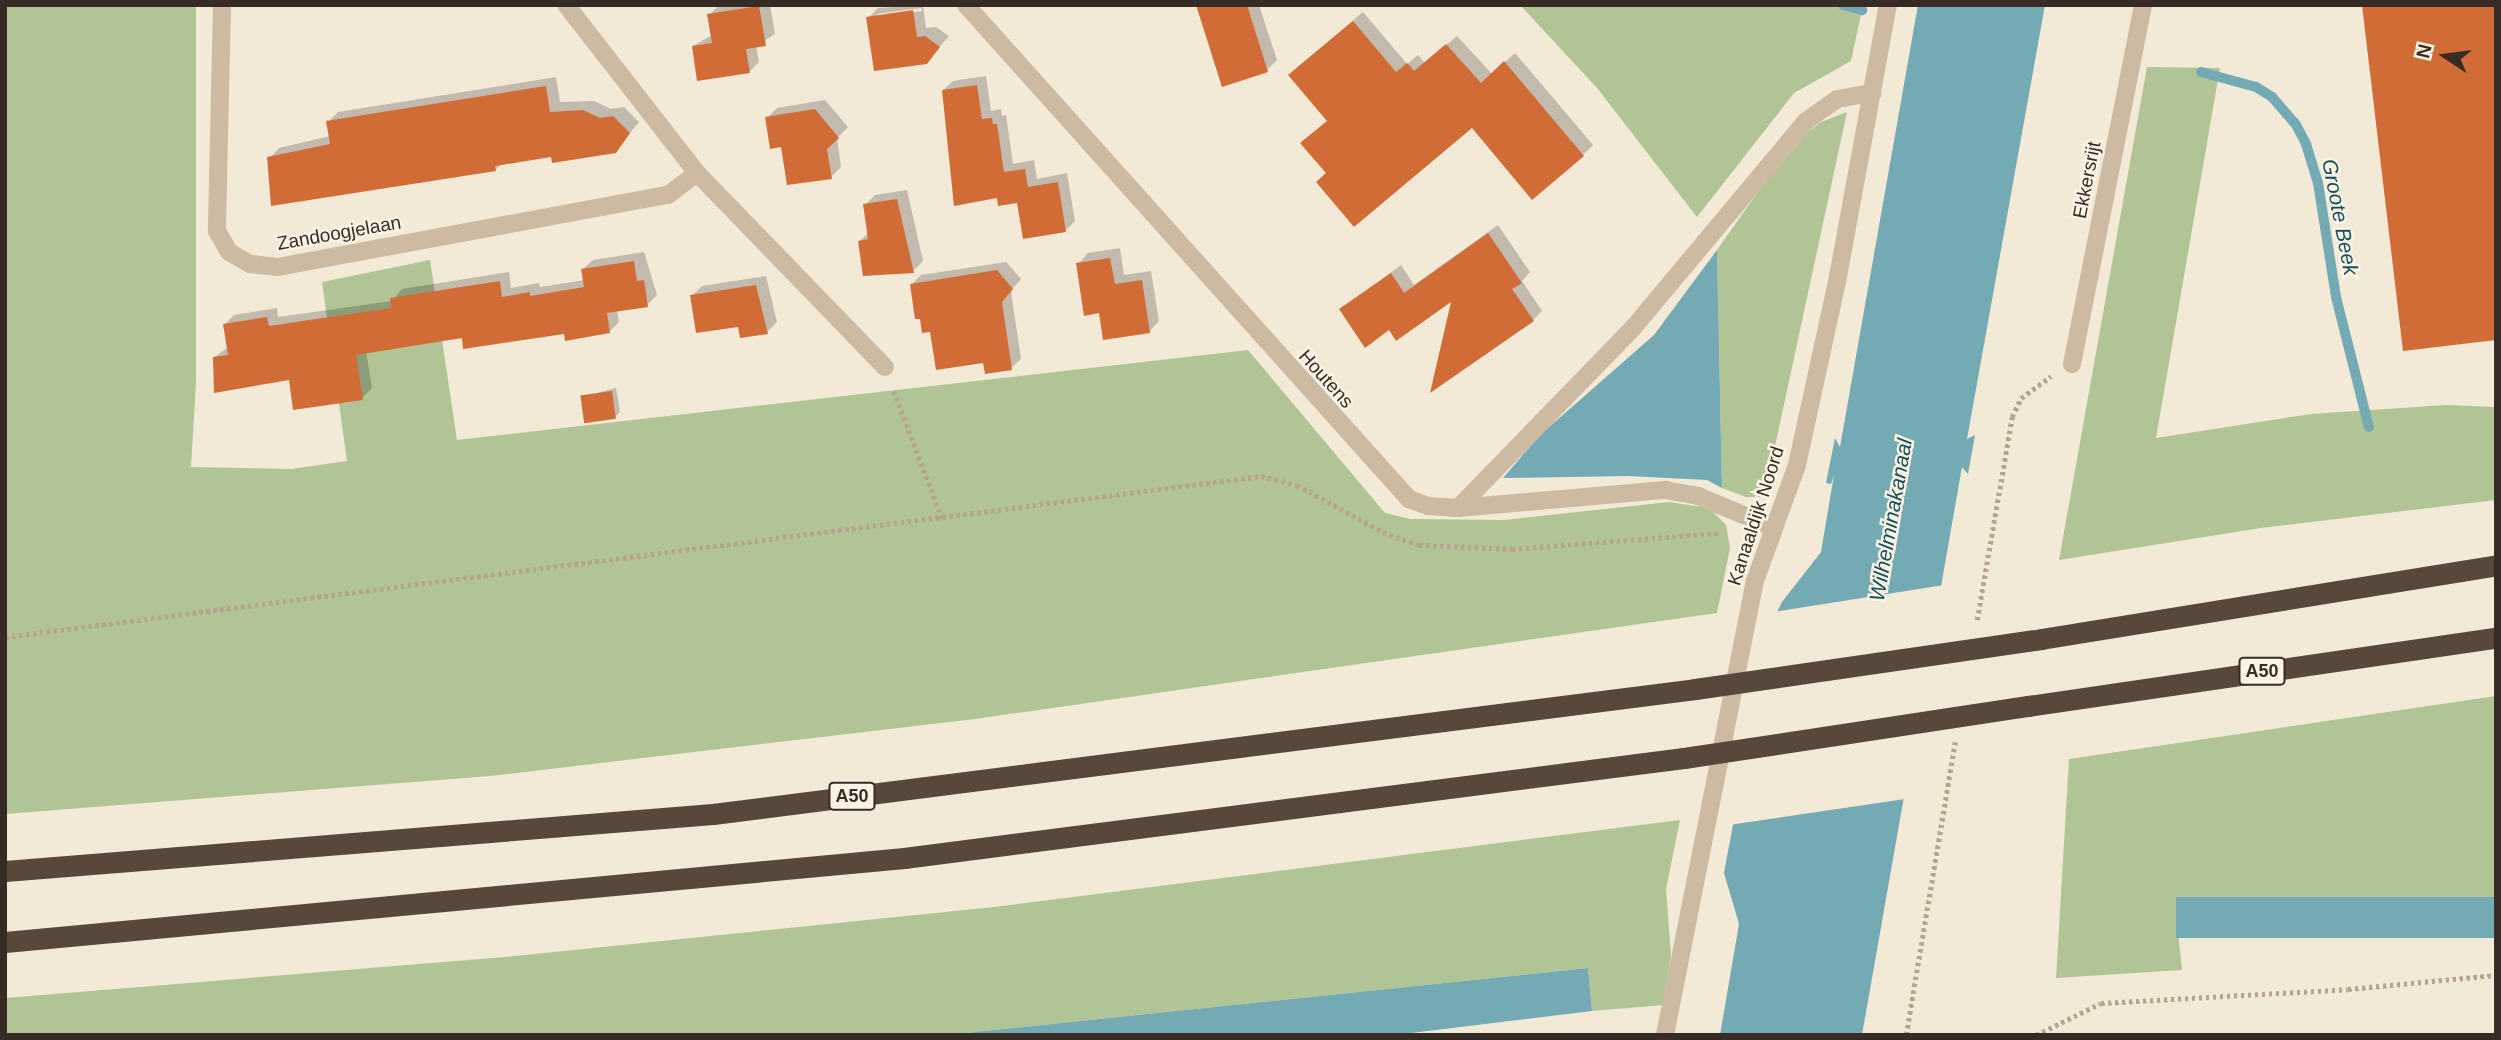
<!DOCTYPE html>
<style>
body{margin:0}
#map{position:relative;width:2501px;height:1040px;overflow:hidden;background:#f3e9d7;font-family:Arial,sans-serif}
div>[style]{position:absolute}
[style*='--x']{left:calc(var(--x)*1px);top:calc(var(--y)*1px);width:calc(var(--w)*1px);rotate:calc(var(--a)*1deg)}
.green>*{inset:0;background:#b0c496}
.water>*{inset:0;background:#73aab3;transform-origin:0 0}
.pier>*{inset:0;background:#f3e9d7}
.shadow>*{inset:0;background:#0003}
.stream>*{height:10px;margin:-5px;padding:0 5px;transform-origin:5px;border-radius:5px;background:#73aab3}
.building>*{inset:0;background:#d26c36;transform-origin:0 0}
.path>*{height:4.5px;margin-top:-2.25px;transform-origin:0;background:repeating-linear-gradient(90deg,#b8a48c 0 3.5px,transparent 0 7px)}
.minor>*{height:18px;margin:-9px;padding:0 9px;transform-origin:9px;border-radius:9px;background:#ccbaa2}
.highway>*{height:21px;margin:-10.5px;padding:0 10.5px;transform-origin:10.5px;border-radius:10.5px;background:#58473b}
.highway-bridge>*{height:21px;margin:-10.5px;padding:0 10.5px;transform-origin:10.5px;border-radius:10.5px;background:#58473b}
span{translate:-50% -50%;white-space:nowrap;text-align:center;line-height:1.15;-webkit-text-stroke:5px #fbf3e4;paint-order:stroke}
.shield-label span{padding:2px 5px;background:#fbf3e4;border:2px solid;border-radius:5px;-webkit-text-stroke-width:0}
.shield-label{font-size:18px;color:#362c25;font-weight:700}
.street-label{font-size:19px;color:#362c25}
.water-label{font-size:21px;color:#17505c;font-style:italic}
.frame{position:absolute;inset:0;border:7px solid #362c25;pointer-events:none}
.north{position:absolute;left:2410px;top:21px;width:70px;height:70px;-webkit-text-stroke:5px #fbf3e4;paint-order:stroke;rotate:283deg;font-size:19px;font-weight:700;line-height:28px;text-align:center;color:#362c25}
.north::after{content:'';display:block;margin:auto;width:24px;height:32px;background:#362c25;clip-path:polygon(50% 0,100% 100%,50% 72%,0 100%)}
</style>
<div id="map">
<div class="green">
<i style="clip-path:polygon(5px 5px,196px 5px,196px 382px,191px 467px,291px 469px,347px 461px,322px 282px,430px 260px,457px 440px,1248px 350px,1385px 513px,1410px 519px,1504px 520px,1669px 502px,1709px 508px,1726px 525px,1730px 548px,1717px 613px,975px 719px,490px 776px,5px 814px)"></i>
<i style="clip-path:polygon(1520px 5px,1863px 5px,1851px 61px,1794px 93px,1697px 217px,1597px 88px)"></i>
<i style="clip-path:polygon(2147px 67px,2220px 68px,2156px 438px,2311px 414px,2447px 405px,2496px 407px,2496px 500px,2261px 528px,2059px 560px)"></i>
<i style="clip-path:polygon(1847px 112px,1766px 488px,1763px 497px,1746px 497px,1722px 488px,1717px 250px,1791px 145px,1821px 122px)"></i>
<i style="clip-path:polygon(2496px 696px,2496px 897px,2178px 931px,2182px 970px,2056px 978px,2069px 759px)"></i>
<i style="clip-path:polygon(1680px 820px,1666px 889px,1671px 955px,1663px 1005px,1592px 1011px,1588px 968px,946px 1035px,5px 1035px,5px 998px,505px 957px,994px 907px)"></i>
</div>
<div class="water">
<i style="clip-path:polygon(1918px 5px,2045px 5px,1967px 439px,1975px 435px,1968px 474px,1962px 467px,1862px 1035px,1720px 1035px,1739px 924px,1724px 873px,1770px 626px,1782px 602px,1821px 552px,1834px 475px,1831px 484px,1826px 483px,1835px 438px,1840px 447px)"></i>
<i style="clip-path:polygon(1717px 250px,1722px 488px,1707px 480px,1629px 476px,1503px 478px,1540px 435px,1654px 335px)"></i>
<i style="left:2496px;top:897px;width:41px;height:320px;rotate:90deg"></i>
<i style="clip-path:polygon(1588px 968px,1592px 1011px,1395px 1035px,946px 1035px)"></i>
</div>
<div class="pier">
<i style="clip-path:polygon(1944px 585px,1905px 799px,1729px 825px,1766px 626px,1773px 612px)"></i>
</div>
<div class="shadow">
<i style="clip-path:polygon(719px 5px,770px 5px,775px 34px,756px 46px,759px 62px,749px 72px,693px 46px,712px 35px,709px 15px)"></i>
<i style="clip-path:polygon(evenodd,923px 5px,926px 28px,936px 27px,949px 36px,926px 62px,868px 18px,878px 8px,923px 5px,921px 8px,922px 11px,877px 17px,877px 14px,921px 8px)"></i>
<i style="clip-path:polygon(1198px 5px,1259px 5px,1277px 60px,1267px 70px)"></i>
<i style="clip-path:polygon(1363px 12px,1407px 64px,1418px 55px,1425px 63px,1457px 36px,1492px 74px,1515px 53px,1593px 145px,1583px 155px,1472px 125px,1328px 172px,1329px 120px,1300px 65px)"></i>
<i style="clip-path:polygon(986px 76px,991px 111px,1001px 109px,1002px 116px,1006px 115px,1013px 164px,1034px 160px,1037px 179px,1067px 173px,1075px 221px,1066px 230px,1019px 201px,998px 196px,943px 90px,953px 81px)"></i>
<i style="clip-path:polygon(556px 77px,560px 102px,594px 101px,611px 109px,624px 107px,639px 122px,615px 151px,552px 155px,503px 163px,495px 170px,273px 204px,269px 159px,279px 148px,330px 136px,328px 122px,338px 112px)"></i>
<i style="clip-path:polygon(825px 100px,848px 127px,837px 138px,841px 167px,831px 177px,782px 145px,767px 118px,777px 108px)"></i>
<i style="clip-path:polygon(907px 190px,923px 261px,913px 271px,860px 241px,869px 232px,865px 205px,875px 195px)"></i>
<i style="clip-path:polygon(1498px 225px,1530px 272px,1522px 281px,1542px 311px,1533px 320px,1453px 298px,1390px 327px,1341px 309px,1401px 265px,1414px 285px)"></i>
<i style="clip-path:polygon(1120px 248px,1124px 275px,1151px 271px,1159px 321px,1149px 332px,1100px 311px,1078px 264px,1088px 253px)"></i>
<i style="clip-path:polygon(644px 252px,657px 295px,647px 305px,617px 310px,619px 322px,609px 332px,463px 336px,366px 351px,372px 388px,362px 398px,215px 357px,228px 347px,225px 324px,234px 315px,277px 308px,278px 317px,392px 301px,402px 289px,509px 272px,511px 288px,539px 283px,540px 287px,585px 280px,583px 269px,593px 260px)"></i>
<i style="clip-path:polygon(1006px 262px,1021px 279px,1011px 291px,1021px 359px,1011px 368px,984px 361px,932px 330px,922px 317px,912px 284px,921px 275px)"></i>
<i style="clip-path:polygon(766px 276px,777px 322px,767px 332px,692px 296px,702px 286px)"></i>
<i style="clip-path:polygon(616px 388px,620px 412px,615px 417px,581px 397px)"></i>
</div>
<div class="stream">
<i style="--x:1843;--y:5;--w:20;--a:15"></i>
<i style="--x:2201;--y:72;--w:57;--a:15.3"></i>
<i style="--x:2256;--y:87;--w:19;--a:32"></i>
<i style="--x:2272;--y:97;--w:35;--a:49"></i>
<i style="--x:2295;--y:123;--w:24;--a:62"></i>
<i style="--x:2306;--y:144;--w:41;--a:72.9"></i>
<i style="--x:2318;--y:183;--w:115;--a:81"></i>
<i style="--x:2336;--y:297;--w:134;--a:75.8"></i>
</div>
<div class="building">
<i style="clip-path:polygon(1196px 5px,1247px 5px,1268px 72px,1222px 87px)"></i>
<i style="clip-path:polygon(2362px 5px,2496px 5px,2496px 340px,2403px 351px)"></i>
<i style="clip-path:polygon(759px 6px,766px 46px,746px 49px,750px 73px,697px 81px,692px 46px,712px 43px,707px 14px)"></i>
<i style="clip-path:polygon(913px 10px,917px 37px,925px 36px,940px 47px,927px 64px,874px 71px,866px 17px)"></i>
<i style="clip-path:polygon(1353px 21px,1396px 72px,1407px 63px,1414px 71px,1446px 44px,1481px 83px,1504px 61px,1584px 156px,1532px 200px,1472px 128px,1354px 227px,1316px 182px,1326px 173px,1300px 143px,1327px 121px,1288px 75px)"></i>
<i style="clip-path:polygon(977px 85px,982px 119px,992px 118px,993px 124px,997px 124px,1004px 172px,1025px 169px,1028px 187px,1058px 182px,1066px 232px,1023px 239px,1017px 203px,998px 206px,997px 198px,954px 206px,942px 90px)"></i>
<i style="clip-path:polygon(546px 86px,550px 112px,583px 110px,600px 118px,613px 116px,630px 133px,616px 153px,552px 163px,551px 157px,495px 166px,496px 171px,271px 206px,267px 157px,330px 144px,326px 121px)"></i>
<i style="clip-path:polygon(815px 109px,839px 138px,827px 149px,832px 179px,787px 185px,781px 147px,770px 149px,765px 117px)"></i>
<i style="clip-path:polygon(897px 199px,914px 273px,863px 276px,858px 241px,868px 239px,863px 204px)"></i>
<i style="clip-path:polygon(1488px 233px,1522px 283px,1512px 289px,1534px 321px,1430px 393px,1451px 302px,1396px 341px,1389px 330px,1365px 348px,1339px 309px,1391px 273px,1404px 293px)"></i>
<i style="clip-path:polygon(1110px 258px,1115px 284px,1142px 280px,1150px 333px,1103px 340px,1099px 313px,1084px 316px,1076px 263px)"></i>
<i style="clip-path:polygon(634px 261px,637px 281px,644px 280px,648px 307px,607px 313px,610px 333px,565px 341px,564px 334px,463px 349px,462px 338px,356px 355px,363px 400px,293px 410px,289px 380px,214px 393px,213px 357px,228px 355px,223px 324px,267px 317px,269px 326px,391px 308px,390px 298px,500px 281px,502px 297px,530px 292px,530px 296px,584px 287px,581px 269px)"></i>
<i style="clip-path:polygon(997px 270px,1013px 289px,1002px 302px,1012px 370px,985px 374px,983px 363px,936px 370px,930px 332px,922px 333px,920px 319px,915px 319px,910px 284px)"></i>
<i style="clip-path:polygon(756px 285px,768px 334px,740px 338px,738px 327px,696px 333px,690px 295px)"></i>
<i style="left:612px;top:391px;width:28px;height:32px;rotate:82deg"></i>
</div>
<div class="path">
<i style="--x:894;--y:391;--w:136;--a:69.3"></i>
<i style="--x:1977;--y:620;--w:206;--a:-80.2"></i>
<i style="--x:2012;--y:417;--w:21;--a:-65"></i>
<i style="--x:2021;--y:398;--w:37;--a:-36"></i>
<i style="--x:5;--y:637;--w:1266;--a:-7.3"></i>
<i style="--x:1261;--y:476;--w:37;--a:14"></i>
<i style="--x:1297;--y:485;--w:98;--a:28.7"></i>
<i style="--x:1383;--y:532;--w:38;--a:20"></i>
<i style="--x:1419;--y:545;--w:93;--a:2.5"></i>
<i style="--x:1512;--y:549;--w:207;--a:-4.4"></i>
<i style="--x:1552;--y:1035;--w:58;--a:0"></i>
<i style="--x:1906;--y:1035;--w:297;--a:-80.5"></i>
<i style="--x:2036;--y:1035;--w:72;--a:-26.2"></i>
<i style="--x:2101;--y:1003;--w:247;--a:-3.2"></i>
<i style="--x:2348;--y:989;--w:149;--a:-5.4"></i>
</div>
<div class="minor">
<i style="--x:222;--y:5;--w:226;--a:91.3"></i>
<i style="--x:217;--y:231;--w:24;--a:60"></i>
<i style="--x:229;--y:252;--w:24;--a:30"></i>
<i style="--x:250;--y:264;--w:28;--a:6"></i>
<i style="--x:278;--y:267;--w:397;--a:-10.5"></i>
<i style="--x:668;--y:195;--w:36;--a:-37"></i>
<i style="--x:697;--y:173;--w:213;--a:-127.9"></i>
<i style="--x:966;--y:5;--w:664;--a:48.12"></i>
<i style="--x:1409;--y:499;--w:20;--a:20"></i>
<i style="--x:1428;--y:506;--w:30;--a:4"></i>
<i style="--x:1458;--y:508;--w:208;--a:-5"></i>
<i style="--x:1665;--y:490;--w:34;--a:10"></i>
<i style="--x:1698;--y:496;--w:80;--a:22.7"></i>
<i style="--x:697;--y:173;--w:270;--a:45.9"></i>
<i style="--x:2072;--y:364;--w:366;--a:-78.8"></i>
<i style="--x:1458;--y:508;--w:251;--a:-45.8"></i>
<i style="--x:1633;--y:328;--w:270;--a:-50.1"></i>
<i style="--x:1806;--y:121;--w:38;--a:-35"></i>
<i style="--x:1837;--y:99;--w:36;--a:-10"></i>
<i style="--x:1665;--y:1035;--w:463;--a:-78.8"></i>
<i style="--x:1755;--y:581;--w:123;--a:-70.1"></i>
<i style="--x:1797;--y:465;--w:187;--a:-77.7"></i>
<i style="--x:1837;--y:282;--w:282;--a:-79.6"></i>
</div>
<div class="highway">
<i style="--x:2041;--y:639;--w:461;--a:-9.2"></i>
<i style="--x:2028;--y:706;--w:473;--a:-8.3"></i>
<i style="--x:5;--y:871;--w:710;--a:-4.6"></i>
<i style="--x:713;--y:814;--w:990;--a:-7.25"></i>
<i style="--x:5;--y:942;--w:903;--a:-5.34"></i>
<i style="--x:904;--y:858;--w:786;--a:-7.31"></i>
</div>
<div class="highway-bridge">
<i style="--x:1695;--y:689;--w:350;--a:-8.2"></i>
<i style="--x:1684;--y:758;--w:348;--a:-8.6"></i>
</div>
<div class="shield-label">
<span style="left:2262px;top:671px">A50</span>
<span style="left:852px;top:796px">A50</span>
</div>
<div class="street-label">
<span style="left:2087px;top:180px;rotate:-79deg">Ekkersrijt</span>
<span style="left:339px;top:233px;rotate:-10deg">Zandoogjelaan</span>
<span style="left:1326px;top:379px;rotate:48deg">Houtens</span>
<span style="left:1756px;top:516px;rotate:-72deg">Kanaaldijk Noord</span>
</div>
<div class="water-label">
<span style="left:2340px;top:217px;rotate:79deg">Groote Beek</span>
<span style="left:1891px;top:520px;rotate:-80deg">Wilhelminakanaal</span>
</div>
<div class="frame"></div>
<div class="north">N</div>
</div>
